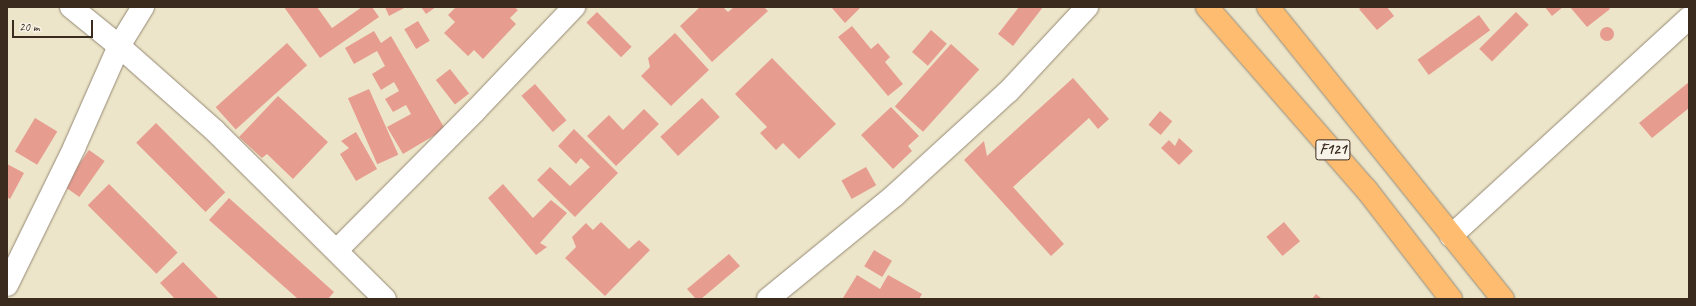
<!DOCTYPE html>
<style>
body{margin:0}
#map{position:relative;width:1696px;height:306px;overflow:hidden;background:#ede5c9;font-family:Caveat,sans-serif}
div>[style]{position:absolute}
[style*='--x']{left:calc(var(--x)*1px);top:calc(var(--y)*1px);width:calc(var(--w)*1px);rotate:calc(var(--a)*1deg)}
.building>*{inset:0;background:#e79c90;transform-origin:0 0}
.round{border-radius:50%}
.roads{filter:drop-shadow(0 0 1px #948874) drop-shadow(0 0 1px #948874)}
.minor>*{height:22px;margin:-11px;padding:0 11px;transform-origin:11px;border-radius:11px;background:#fff}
.major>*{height:22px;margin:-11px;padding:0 11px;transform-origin:11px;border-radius:11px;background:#febc70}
span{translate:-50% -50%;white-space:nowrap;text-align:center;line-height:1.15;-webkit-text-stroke:3px #f7f3e8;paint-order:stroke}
.shield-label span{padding:1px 3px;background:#f7f3e8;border:1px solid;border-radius:3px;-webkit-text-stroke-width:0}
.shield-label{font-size:15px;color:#3b2a1e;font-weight:700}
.frame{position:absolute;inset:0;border:8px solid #3b2a1e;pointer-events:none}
.scale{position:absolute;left:12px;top:20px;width:81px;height:18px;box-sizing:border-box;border:2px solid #3b2a1e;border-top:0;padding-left:5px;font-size:12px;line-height:14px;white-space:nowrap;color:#3b2a1e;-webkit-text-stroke:3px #f7f3e8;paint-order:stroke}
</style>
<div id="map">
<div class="building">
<i style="clip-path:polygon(284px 7px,317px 7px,332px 28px,362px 7px,372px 7px,379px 17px,320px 58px)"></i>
<i style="clip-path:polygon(385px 7px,406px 7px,389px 16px)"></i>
<i style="clip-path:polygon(421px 7px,436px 7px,426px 14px)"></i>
<i style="clip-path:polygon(456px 7px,514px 7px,518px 10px,510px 18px,516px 24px,483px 59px,474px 50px,468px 56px,444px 33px,455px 22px,448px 15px)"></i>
<i style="clip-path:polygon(700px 7px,723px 7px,728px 12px,734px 7px,764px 7px,768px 11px,712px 62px,680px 26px)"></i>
<i style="clip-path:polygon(831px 7px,861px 7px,845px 23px)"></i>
<i style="clip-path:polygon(1019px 7px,1043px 7px,1013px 46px,998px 34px)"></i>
<i style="clip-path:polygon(1362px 7px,1387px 7px,1394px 16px,1377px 30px,1359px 9px)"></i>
<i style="clip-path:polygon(1545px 7px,1563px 7px,1552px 16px)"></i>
<i style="clip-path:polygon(1570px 7px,1608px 7px,1610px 9px,1587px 27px)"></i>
<i style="left:597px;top:12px;width:49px;height:15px;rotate:45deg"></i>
<i style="left:1516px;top:12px;width:18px;height:52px;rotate:45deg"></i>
<i style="left:1479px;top:15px;width:19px;height:76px;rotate:54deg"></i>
<i style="left:418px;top:21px;width:23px;height:16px;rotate:59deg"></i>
<i style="clip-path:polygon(852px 26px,871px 49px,878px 43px,890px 57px,885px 62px,903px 84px,888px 96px,838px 37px)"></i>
<i class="round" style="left:1600px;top:27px;width:14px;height:14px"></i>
<i style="left:931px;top:30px;width:21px;height:29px;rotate:41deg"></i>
<i style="clip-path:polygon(374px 31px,381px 43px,391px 36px,445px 129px,403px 154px,387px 127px,411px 114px,406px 105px,393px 112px,385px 99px,399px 91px,394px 82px,381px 90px,372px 74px,385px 66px,377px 51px,354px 64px,345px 48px)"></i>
<i style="clip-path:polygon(675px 33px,709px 70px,671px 106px,641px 76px,650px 67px,648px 58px)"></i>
<i style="left:287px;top:43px;width:30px;height:96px;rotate:48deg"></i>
<i style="left:951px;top:44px;width:38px;height:84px;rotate:42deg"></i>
<i style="clip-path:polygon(772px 58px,836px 124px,799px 159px,783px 143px,776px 150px,760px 133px,767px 127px,735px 94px)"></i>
<i style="left:450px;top:69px;width:31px;height:18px;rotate:52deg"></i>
<i style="clip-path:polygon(1073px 78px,1109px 119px,1098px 129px,1089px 118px,1013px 187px,1064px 244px,1051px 256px,964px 160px,984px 141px,987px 156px)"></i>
<i style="clip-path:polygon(1689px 82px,1689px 108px,1652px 138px,1639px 123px)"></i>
<i style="left:535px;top:84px;width:48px;height:18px;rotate:49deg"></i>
<i style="left:369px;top:89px;width:72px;height:23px;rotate:66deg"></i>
<i style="clip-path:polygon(278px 96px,328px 142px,293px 179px,267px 154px,262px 158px,239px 137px)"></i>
<i style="left:702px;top:98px;width:26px;height:57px;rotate:47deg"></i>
<i style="clip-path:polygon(891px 107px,919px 136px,908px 146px,912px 151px,893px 169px,861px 135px)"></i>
<i style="clip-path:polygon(644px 109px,659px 124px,616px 166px,587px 136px,609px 115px,623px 130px)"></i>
<i style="left:1160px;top:111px;width:16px;height:18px;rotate:40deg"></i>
<i style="left:35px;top:118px;width:26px;height:39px;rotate:31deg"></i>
<i style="left:156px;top:123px;width:98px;height:28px;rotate:45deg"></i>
<i style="clip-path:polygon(574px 129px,618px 173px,575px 217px,537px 180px,550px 167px,570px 186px,590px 167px,581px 158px,576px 164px,558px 146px)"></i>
<i style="clip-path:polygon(356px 132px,377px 169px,356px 181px,340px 154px,349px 148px,341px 141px)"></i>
<i style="clip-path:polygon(1179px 138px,1193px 151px,1179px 165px,1161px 148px,1169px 140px,1175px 146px)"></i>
<i style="left:89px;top:150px;width:19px;height:44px;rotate:35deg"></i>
<i style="clip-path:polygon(7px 164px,24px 173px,10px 199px,7px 197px)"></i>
<i style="left:866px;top:167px;width:21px;height:28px;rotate:61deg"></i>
<i style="left:109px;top:184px;width:97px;height:30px;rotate:45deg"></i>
<i style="clip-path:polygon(503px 184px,533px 218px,551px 200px,567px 213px,540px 243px,547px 247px,536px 255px,488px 198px)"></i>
<i style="clip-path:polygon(229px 198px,334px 292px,328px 299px,298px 299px,209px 220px)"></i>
<i style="clip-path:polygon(601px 222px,629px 249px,639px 240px,650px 250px,605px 296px,565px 258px,576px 247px,572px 237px,586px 223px,593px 230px)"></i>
<i style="left:1284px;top:222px;width:25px;height:23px;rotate:50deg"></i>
<i style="left:874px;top:250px;width:21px;height:19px;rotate:31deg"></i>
<i style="clip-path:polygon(729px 254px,740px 266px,701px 299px,696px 299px,687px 289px)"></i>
<i style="clip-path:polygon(183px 262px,219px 299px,175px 299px,160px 283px)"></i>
<i style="clip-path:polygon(857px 275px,880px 289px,888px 275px,922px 294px,919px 299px,846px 299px,843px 298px)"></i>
<i style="clip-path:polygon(1316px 294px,1322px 299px,1312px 299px)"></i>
</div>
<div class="roads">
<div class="minor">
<i style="--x:71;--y:7;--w:62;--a:39.1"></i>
<i style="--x:119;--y:46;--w:128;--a:41.5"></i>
<i style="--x:215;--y:131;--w:239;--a:44.7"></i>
<i style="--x:1451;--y:236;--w:323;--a:-42.5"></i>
<i style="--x:337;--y:250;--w:196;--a:-45.2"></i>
<i style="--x:475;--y:111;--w:144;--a:-46.4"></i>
<i style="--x:7;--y:285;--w:153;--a:-63.9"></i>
<i style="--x:74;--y:148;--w:111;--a:-66.2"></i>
<i style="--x:119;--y:46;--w:46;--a:-58.4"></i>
<i style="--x:768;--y:299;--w:164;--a:-39.3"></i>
<i style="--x:895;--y:195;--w:154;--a:-42.4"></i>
<i style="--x:1009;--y:91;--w:115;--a:-47.1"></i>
</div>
<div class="major">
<i style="--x:1207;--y:7;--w:242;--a:48.9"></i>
<i style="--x:1366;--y:189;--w:139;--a:52.3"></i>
<i style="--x:1268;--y:7;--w:375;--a:51.2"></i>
</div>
</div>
<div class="shield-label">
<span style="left:1333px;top:150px">F121</span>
</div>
<div class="frame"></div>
<div class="scale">20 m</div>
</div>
